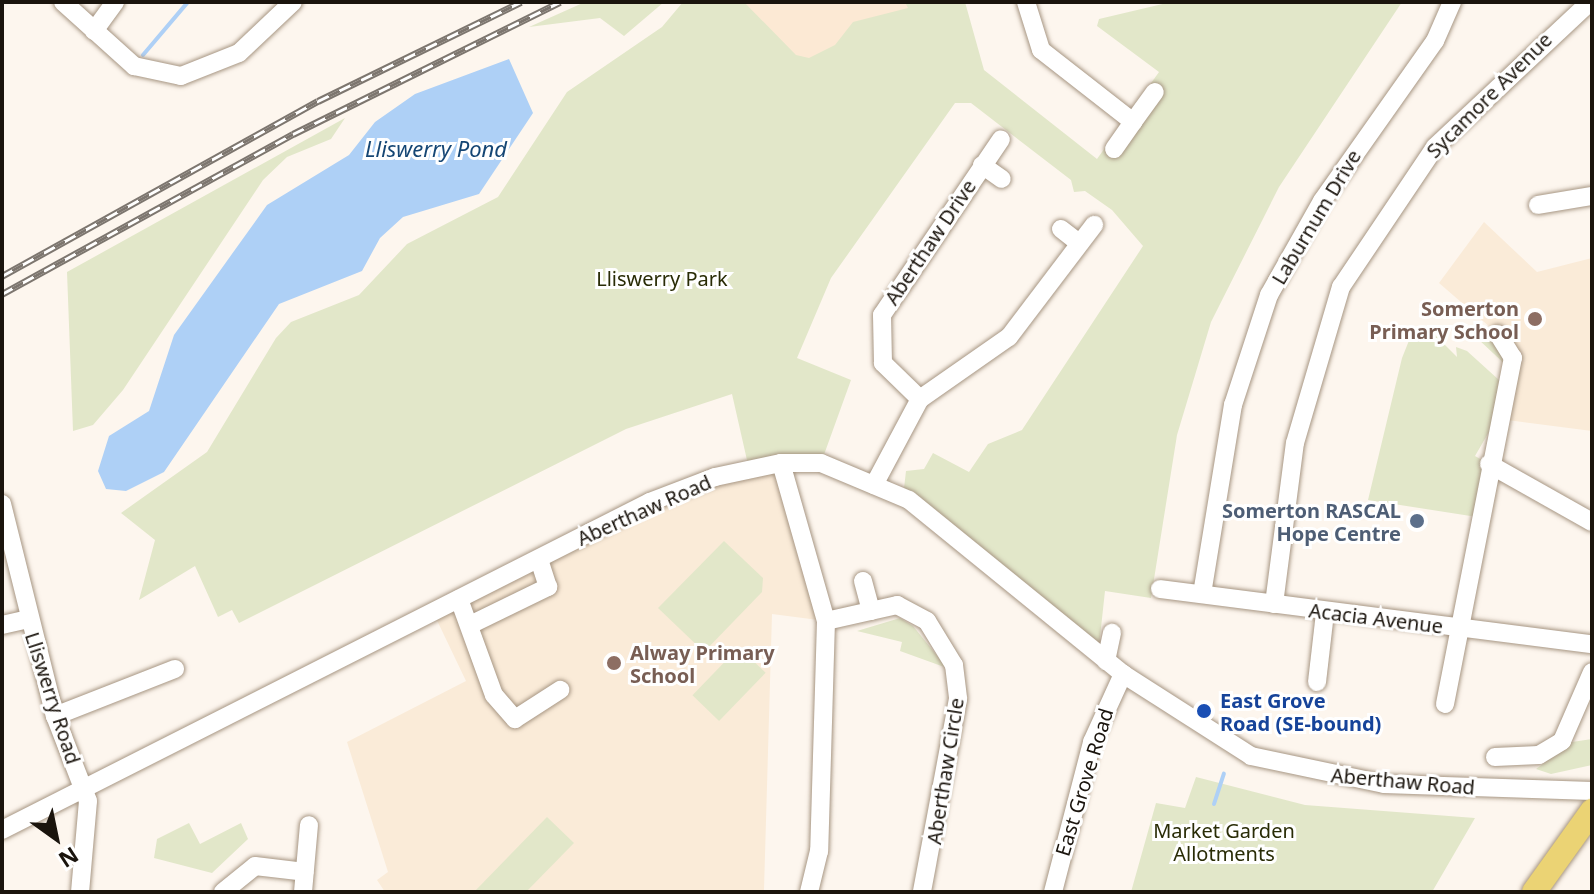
<!DOCTYPE html>
<style>
body{margin:0}
#map{position:relative;width:1594px;height:894px;overflow:hidden;background:#fdf6ee;font-family:"Noto Sans",sans-serif}
div>[style]{position:absolute}
[style*='--x']{left:calc(var(--x)*1px);top:calc(var(--y)*1px);width:calc(var(--w)*1px);rotate:calc(var(--a)*1deg)}
.built>*{inset:0;background:#fce9d4}
.education>*{inset:0;background:#faebd8}
.green>*{inset:0;background:#e2e7c9;transform-origin:0 0}
.water>*{inset:0;background:#aed0f6}
.stream>*{height:4px;margin:-2px;padding:0 2px;transform-origin:2px;border-radius:2px;background:#aed0f6}
.roads{filter:drop-shadow(0 0 2px #a79683) drop-shadow(0 0 2px #a79683)}
.minor>*{height:18px;margin:-9px;padding:0 9px;transform-origin:9px;border-radius:9px;background:#fff}
.major>*{height:24px;margin:-12px;padding:0 12px;transform-origin:12px;border-radius:12px;background:#ebd374}
.rail>*{height:7px;margin-top:-3.5px;transform-origin:0;background:repeating-linear-gradient(90deg,#fff 0 12px,#7d766f 0 24px);box-sizing:border-box;border-block:2px solid #7d766f}
.dots>*{width:22px;height:22px;translate:-50% -50%;box-sizing:border-box;border:4px solid #fff;border-radius:50%}
span{translate:-50% -50%;white-space:nowrap;text-align:center;line-height:1.15;-webkit-text-stroke:6px #fff;paint-order:stroke}
.street-label{font-size:20px;color:#1a140d}
.park-label{font-size:20px;color:#292c06}
.education-label{font-size:20px;color:#785e54;font-weight:700}
.right{translate:-100% -50%;text-align:right}
.left{translate:0 -50%;text-align:left}
.service-label{font-size:20px;color:#4e5e75;font-weight:700}
.transit-label{font-size:20px;color:#164399;font-weight:700}
.water-label{font-size:22px;color:#154674;font-style:italic}
.frame{position:absolute;inset:0;border:4px solid #1a140d;pointer-events:none}
.north{position:absolute;left:16px;top:798px;width:80px;height:80px;-webkit-text-stroke:6px #fff;paint-order:stroke;rotate:147deg;font-size:22px;font-weight:700;line-height:32px;text-align:center;color:#1a140d}
.north::after{content:'';display:block;margin:auto;width:28px;height:36px;background:#1a140d;clip-path:polygon(50% 0,100% 100%,50% 72%,0 100%)}
</style>
<div id="map">
<div class="built">
<i style="clip-path:polygon(708px 2px,947px 2px,816px 84px)"></i>
</div>
<div class="education">
<i style="clip-path:polygon(1484px 222px,1537px 272px,1592px 258px,1592px 431px,1500px 419px,1510px 376px,1498px 334px,1439px 283px)"></i>
<i style="clip-path:polygon(781px 463px,826px 621px,772px 614px,764px 890px,385px 892px,377px 880px,388px 872px,347px 742px,466px 681px,433px 612px,650px 502px)"></i>
</div>
<div class="green">
<i style="clip-path:polygon(585px 2px,664px 2px,624px 36px,600px 18px,529px 27px)"></i>
<i style="clip-path:polygon(683px 2px,744px 2px,796px 55px,809px 58px,835px 45px,853px 22px,908px 8px,905px 2px,965px 2px,984px 70px,1097px 159px,1159px 72px,1097px 26px,1099px 19px,1171px 2px,1402px 2px,1279px 187px,1211px 322px,1177px 435px,1151px 598px,1105px 591px,1098px 655px,903px 497px,906px 471px,924px 469px,933px 453px,969px 472px,988px 444px,1022px 430px,1143px 246px,1112px 210px,1085px 191px,1074px 192px,1071px 180px,971px 103px,955px 103px,831px 278px,797px 358px,851px 380px,821px 463px,749px 469px,732px 394px,626px 429px,239px 623px,232px 610px,218px 617px,195px 566px,139px 600px,155px 540px,121px 513px,207px 452px,276px 338px,291px 322px,359px 295px,407px 244px,498px 197px,567px 92px,662px 27px)"></i>
<i style="clip-path:polygon(345px 118px,331px 139px,287px 157px,263px 180px,123px 390px,93px 425px,73px 431px,67px 272px)"></i>
<i style="clip-path:polygon(1427px 327px,1457px 357px,1456px 347px,1467px 351px,1499px 380px,1509px 368px,1478px 339px,1489px 327px,1513px 358px,1497px 418px,1475px 456px,1489px 464px,1477px 517px,1368px 500px,1402px 358px,1410px 338px)"></i>
<i style="clip-path:polygon(724px 541px,763px 578px,762px 592px,704px 652px,658px 608px)"></i>
<i style="clip-path:polygon(900px 618px,913px 626px,947px 668px,900px 651px,902px 642px,857px 631px)"></i>
<i style="left:739px;top:647px;width:37px;height:67px;rotate:44deg"></i>
<i style="clip-path:polygon(1592px 739px,1592px 765px,1551px 774px,1536px 769px,1572px 742px)"></i>
<i style="clip-path:polygon(1196px 777px,1305px 805px,1475px 818px,1432px 892px,1131px 892px,1156px 803px,1185px 808px)"></i>
<i style="clip-path:polygon(547px 817px,574px 843px,526px 892px,474px 892px)"></i>
<i style="clip-path:polygon(189px 823px,200px 844px,241px 823px,248px 839px,212px 873px,154px 858px,157px 839px)"></i>
</div>
<div class="water">
<i style="clip-path:polygon(509px 59px,533px 113px,479px 194px,403px 217px,380px 238px,362px 271px,279px 304px,164px 472px,126px 491px,106px 489px,98px 471px,109px 436px,149px 411px,174px 335px,267px 205px,349px 155px,375px 122px,415px 94px)"></i>
</div>
<div class="stream">
<i style="--x:143;--y:55;--w:70;--a:-49.7"></i>
<i style="--x:1214;--y:804;--w:32;--a:-72"></i>
</div>
<div class="roads">
<div class="minor">
<i style="--x:63;--y:2;--w:96;--a:42"></i>
<i style="--x:134;--y:66;--w:48;--a:12"></i>
<i style="--x:181;--y:76;--w:62;--a:-21.6"></i>
<i style="--x:239;--y:53;--w:74;--a:-43.4"></i>
<i style="--x:1026;--y:2;--w:50;--a:72.6"></i>
<i style="--x:1041;--y:50;--w:117;--a:38"></i>
<i style="--x:1133;--y:122;--w:33;--a:125"></i>
<i style="--x:94;--y:31;--w:36;--a:-54"></i>
<i style="--x:1133;--y:122;--w:37;--a:-54"></i>
<i style="--x:982;--y:165;--w:24;--a:35"></i>
<i style="--x:1538;--y:205;--w:55;--a:-9.5"></i>
<i style="--x:1061;--y:229;--w:23;--a:38"></i>
<i style="--x:920;--y:399;--w:52;--a:-135.8"></i>
<i style="--x:883;--y:363;--w:48;--a:-91.2"></i>
<i style="--x:882;--y:315;--w:212;--a:-55.9"></i>
<i style="--x:781;--y:463;--w:164;--a:74.1"></i>
<i style="--x:826;--y:621;--w:230;--a:91.7"></i>
<i style="--x:819;--y:851;--w:42;--a:103.7"></i>
<i style="--x:1489;--y:464;--w:118;--a:29.4"></i>
<i style="--x:874;--y:485;--w:98;--a:-61.9"></i>
<i style="--x:920;--y:399;--w:108;--a:-34.9"></i>
<i style="--x:1009;--y:337;--w:141;--a:-52.8"></i>
<i style="--x:2;--y:504;--w:219;--a:76"></i>
<i style="--x:55;--y:716;--w:91;--a:68.8"></i>
<i style="--x:88;--y:801;--w:91;--a:95"></i>
<i style="--x:863;--y:581;--w:31;--a:75"></i>
<i style="--x:1160;--y:589;--w:435;--a:7.3"></i>
<i style="--x:1202;--y:594;--w:192;--a:-80.7"></i>
<i style="--x:1233;--y:405;--w:116;--a:-71.9"></i>
<i style="--x:1269;--y:295;--w:108;--a:-60.6"></i>
<i style="--x:1322;--y:201;--w:196;--a:-54.8"></i>
<i style="--x:1435;--y:41;--w:43;--a:-66.4"></i>
<i style="--x:459;--y:599;--w:102;--a:70"></i>
<i style="--x:494;--y:695;--w:32;--a:49"></i>
<i style="--x:515;--y:719;--w:54;--a:-32.8"></i>
<i style="--x:1274;--y:604;--w:162;--a:-82.6"></i>
<i style="--x:1295;--y:443;--w:163;--a:-73.6"></i>
<i style="--x:1341;--y:287;--w:169;--a:-56.1"></i>
<i style="--x:1435;--y:147;--w:212;--a:-43.1"></i>
<i style="--x:826;--y:621;--w:73;--a:-12.7"></i>
<i style="--x:897;--y:605;--w:34;--a:28"></i>
<i style="--x:927;--y:621;--w:52;--a:58.5"></i>
<i style="--x:954;--y:665;--w:34;--a:83"></i>
<i style="--x:958;--y:699;--w:196;--a:100.6"></i>
<i style="--x:472;--y:624;--w:85;--a:-26"></i>
<i style="--x:548;--y:587;--w:29;--a:-108"></i>
<i style="--x:2;--y:625;--w:26;--a:-13"></i>
<i style="--x:1106;--y:661;--w:29;--a:-78"></i>
<i style="--x:1317;--y:682;--w:69;--a:-83.4"></i>
<i style="--x:1445;--y:704;--w:353;--a:-78.9"></i>
<i style="--x:1513;--y:358;--w:28;--a:-122"></i>
<i style="--x:55;--y:716;--w:129;--a:-21.4"></i>
<i style="--x:1495;--y:757;--w:44;--a:-2.6"></i>
<i style="--x:1539;--y:755;--w:27;--a:-31"></i>
<i style="--x:1562;--y:741;--w:75;--a:-66.5"></i>
<i style="--x:2;--y:830;--w:726;--a:-26.85"></i>
<i style="--x:650;--y:502;--w:70;--a:-21"></i>
<i style="--x:715;--y:477;--w:67;--a:-12"></i>
<i style="--x:781;--y:463;--w:40;--a:0"></i>
<i style="--x:821;--y:463;--w:95;--a:22.8"></i>
<i style="--x:909;--y:500;--w:276;--a:39.1"></i>
<i style="--x:1123;--y:674;--w:152;--a:32.6"></i>
<i style="--x:1251;--y:756;--w:136;--a:11.9"></i>
<i style="--x:1384;--y:784;--w:208;--a:1.9"></i>
<i style="--x:223;--y:892;--w:41;--a:-39.1"></i>
<i style="--x:255;--y:866;--w:50;--a:6.8"></i>
<i style="--x:303;--y:892;--w:67;--a:-84.9"></i>
<i style="--x:1053;--y:892;--w:155;--a:-75.4"></i>
<i style="--x:1092;--y:742;--w:75;--a:-65.5"></i>
</div>
<div class="major">
<i style="--x:1534;--y:892;--w:100;--a:-54.4"></i>
</div>
</div>
<div class="rail">
<i style="--x:2;--y:276;--w:361;--a:-29"></i>
<i style="--x:318;--y:101;--w:226;--a:-26"></i>
<i style="--x:2;--y:294;--w:332;--a:-28.8"></i>
<i style="--x:293;--y:134;--w:298;--a:-26.3"></i>
</div>
<div class="dots">
<i style="left:1535px;top:319px;background:#8d6e63"></i>
<i style="left:1417px;top:521px;background:#5c6f8a"></i>
<i style="left:614px;top:663px;background:#8d6e63"></i>
<i style="left:1204px;top:711px;background:#1a4fb4"></i>
</div>
<div class="street-label">
<span style="left:1489px;top:95px;rotate:-45deg">Sycamore Avenue</span>
<span style="left:1316px;top:217px;rotate:-59deg">Laburnum Drive</span>
<span style="left:930px;top:242px;rotate:-56deg">Aberthaw Drive</span>
<span style="left:644px;top:510px;rotate:-24deg">Aberthaw Road</span>
<span style="left:1376px;top:618px;rotate:7deg">Acacia Avenue</span>
<span style="left:53px;top:698px;rotate:72deg">Lliswerry Road</span>
<span style="left:945px;top:771px;rotate:-81deg">Aberthaw Circle</span>
<span style="left:1403px;top:781px;rotate:5deg">Aberthaw Road</span>
<span style="left:1084px;top:782px;rotate:-73deg">East Grove Road</span>
</div>
<div class="park-label">
<span style="left:662px;top:278px">Lliswerry Park</span>
<span style="left:1224px;top:842px">Market Garden<br>Allotments</span>
</div>
<div class="education-label">
<span class="right" style="left:1519px;top:320px">Somerton<br>Primary School</span>
<span class="left" style="left:630px;top:664px">Alway Primary<br>School</span>
</div>
<div class="service-label">
<span class="right" style="left:1401px;top:522px">Somerton RASCAL<br>Hope Centre</span>
</div>
<div class="transit-label">
<span class="left" style="left:1220px;top:712px">East Grove<br>Road (SE-bound)</span>
</div>
<div class="water-label">
<span style="left:436px;top:149px">Lliswerry Pond</span>
</div>
<div class="frame"></div>
<div class="north">N</div>
</div>
